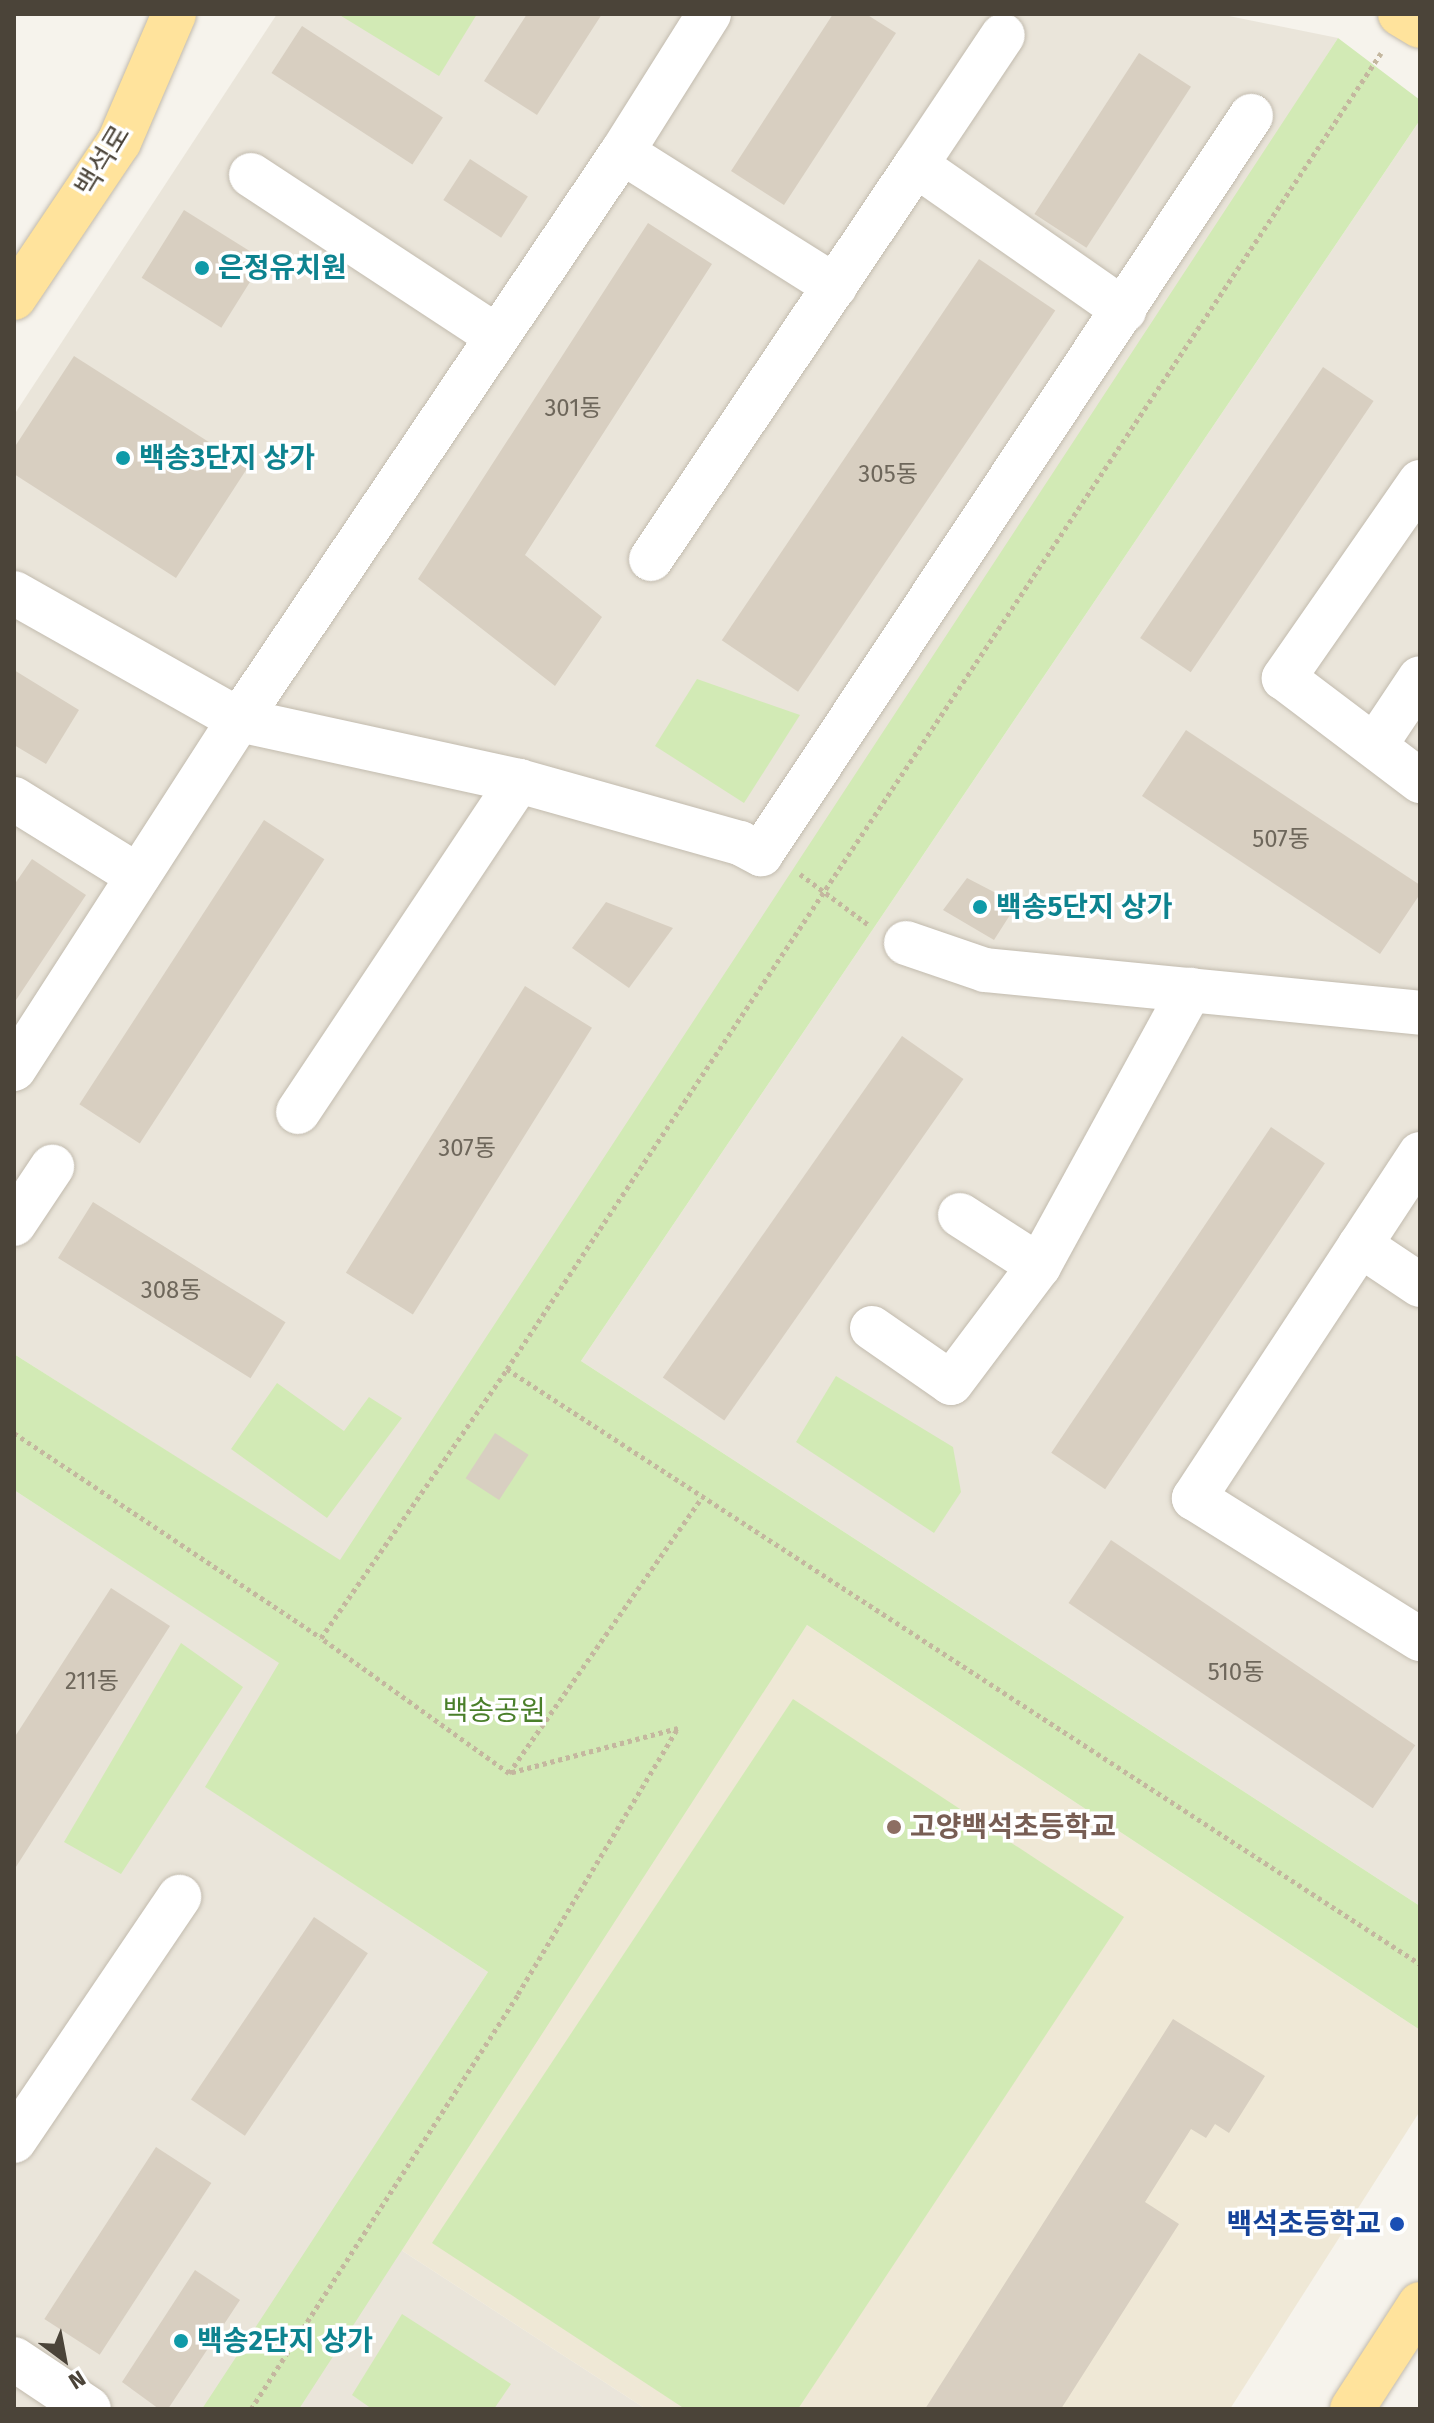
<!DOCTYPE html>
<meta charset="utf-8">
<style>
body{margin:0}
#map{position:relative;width:1434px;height:2423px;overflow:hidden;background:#f6f3ec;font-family:"Fira Sans","Noto Sans KR",sans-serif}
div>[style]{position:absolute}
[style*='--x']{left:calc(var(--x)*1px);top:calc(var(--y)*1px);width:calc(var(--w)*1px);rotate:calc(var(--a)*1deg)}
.residential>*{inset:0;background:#eae5da}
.education>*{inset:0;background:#efe8d6}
.green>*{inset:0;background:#d2eab5}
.building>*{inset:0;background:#d8cfc1;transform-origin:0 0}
.path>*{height:5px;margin-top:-2.5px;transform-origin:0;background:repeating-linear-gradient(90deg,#c4b79f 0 4px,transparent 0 8px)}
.roads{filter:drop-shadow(0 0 2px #c2bbae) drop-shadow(0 0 2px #c2bbae)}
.minor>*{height:44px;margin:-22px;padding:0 22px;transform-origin:22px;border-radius:22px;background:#fff}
.major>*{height:44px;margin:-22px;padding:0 22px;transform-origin:22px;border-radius:22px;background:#ffe39c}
.dots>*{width:22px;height:22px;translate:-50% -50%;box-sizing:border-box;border:4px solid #fff;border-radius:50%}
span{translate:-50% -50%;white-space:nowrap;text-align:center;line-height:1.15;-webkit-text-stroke:7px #fff;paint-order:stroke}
.number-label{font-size:24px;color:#6e675b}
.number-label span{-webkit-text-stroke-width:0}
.street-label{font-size:28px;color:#4b4439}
.culture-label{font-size:28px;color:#0d838f;font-weight:700}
.left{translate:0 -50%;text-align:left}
.park-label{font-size:28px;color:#4a7f2a}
.education-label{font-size:28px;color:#785e54;font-weight:700}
.transit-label{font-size:28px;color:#164399;font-weight:700}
.right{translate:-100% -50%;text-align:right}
.frame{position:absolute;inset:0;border:16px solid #4b4439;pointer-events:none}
.north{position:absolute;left:24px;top:2319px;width:80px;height:80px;-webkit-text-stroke:6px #fff;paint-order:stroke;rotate:148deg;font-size:22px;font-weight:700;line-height:32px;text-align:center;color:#4b4439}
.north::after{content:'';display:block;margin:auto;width:28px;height:36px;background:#4b4439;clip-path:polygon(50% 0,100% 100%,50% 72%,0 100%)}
</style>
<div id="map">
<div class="residential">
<i style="clip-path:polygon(277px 14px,1219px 14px,1338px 38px,801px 874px,340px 1561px,14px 1354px,14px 415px)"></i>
<i style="clip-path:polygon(1420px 120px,1420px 1906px,581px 1361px)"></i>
<i style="clip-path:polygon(14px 1490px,280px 1663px,206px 1787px,488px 1972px,204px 2409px,14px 2409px)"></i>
<i style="clip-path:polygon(398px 2248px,646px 2409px,296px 2409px)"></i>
</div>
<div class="education">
<i style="clip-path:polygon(807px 1625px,1420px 2030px,1420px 2111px,1230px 2409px,646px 2409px,398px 2248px)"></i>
</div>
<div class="green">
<i style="clip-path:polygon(338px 14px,477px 14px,439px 76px)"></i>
<i style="clip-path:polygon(1338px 38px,1420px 100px,1420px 120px,581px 1361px,1420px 1906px,1420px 2030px,807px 1625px,299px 2409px,202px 2409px,488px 1972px,205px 1787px,279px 1663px,14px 1490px,14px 1354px,340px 1560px)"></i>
<i style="clip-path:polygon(697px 679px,800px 715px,744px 803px,655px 746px)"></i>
<i style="clip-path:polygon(836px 1376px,953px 1447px,961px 1492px,934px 1533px,796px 1442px)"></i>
<i style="clip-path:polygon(277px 1383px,344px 1431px,369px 1397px,402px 1418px,327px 1518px,231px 1449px)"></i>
<i style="clip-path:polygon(181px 1643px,243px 1687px,121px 1874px,64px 1842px)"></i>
<i style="clip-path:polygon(793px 1699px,1124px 1917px,798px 2409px,685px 2409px,432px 2243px)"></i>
<i style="clip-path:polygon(402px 2314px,511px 2384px,494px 2409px,372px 2409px,352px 2395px)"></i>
</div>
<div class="building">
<i style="clip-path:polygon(527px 14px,602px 14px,537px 115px,484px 81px)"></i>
<i style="clip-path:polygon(833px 14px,866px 14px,896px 33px,784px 205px,731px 171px)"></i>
<i style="left:302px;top:26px;width:168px;height:56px;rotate:33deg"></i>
<i style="left:1139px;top:53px;width:62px;height:192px;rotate:33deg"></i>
<i style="left:470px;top:159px;width:69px;height:49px;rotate:33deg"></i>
<i style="left:184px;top:210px;width:94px;height:80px;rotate:32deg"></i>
<i style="clip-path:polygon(648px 223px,712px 264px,525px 555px,602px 617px,555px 686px,418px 579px)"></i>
<i style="left:979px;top:259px;width:92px;height:460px;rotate:34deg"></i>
<i style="clip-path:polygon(74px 356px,248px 467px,176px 578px,14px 474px,14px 448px)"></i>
<i style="left:1323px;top:367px;width:61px;height:327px;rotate:34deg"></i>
<i style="clip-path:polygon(14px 670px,79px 710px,46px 764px,14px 745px)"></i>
<i style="clip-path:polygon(1186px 730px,1420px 885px,1420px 894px,1380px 954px,1142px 796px)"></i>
<i style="left:264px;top:820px;width:72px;height:339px;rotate:33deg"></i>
<i style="clip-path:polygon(32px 859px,86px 895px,14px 1003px,14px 885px)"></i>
<i style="clip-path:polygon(967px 878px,1017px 904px,994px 940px,943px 910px)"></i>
<i style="clip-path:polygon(606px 902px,673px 928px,629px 988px,572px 948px)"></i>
<i style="left:525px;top:986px;width:79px;height:338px;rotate:32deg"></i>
<i style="left:902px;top:1036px;width:75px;height:417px;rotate:35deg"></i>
<i style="left:1271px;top:1127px;width:65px;height:393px;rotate:34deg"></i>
<i style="left:93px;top:1202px;width:227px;height:66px;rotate:32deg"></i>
<i style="left:495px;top:1433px;width:40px;height:54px;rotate:33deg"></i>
<i style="left:1111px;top:1540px;width:367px;height:76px;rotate:34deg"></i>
<i style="clip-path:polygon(111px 1588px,170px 1626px,14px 1870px,14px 1738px)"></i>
<i style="left:314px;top:1917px;width:65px;height:220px;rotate:34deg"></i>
<i style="clip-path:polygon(1173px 2019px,1265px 2076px,1229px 2133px,1215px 2124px,1206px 2138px,1191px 2129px,1145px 2202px,1179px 2224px,1061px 2409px,925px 2409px)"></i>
<i style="left:156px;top:2147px;width:66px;height:205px;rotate:33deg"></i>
<i style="clip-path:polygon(195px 2270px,240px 2300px,168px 2409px,159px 2409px,122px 2382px)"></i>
</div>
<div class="path">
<i style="--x:800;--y:874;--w:86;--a:36.5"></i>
<i style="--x:507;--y:1369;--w:1090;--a:33.09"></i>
<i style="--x:14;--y:1433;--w:369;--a:33.7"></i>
<i style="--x:321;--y:1638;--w:327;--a:-55.3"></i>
<i style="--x:507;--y:1369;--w:1580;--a:-56.41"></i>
<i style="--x:509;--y:1773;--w:335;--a:-55"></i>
<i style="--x:251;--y:2409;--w:493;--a:-57.2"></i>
<i style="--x:518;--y:1994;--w:310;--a:-59"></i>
<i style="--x:678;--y:1728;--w:175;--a:165.1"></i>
<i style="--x:509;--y:1773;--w:231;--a:-144.3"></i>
</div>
<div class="roads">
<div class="minor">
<i style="--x:709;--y:14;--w:163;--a:122.2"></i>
<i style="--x:622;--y:152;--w:252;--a:32.2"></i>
<i style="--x:916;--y:165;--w:156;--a:-56.2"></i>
<i style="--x:251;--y:175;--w:293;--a:33.3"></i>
<i style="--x:1420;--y:482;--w:239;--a:124.8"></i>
<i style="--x:1284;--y:678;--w:171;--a:37.1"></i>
<i style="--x:651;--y:559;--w:475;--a:-56.1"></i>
<i style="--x:916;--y:165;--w:254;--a:34.9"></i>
<i style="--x:14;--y:593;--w:258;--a:29.4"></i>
<i style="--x:239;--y:720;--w:287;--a:12.3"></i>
<i style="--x:519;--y:781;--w:230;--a:15.7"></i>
<i style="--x:740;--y:843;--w:24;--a:28"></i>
<i style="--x:761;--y:854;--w:886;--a:-56.42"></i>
<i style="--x:1376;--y:744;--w:79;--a:-56.3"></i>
<i style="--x:14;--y:799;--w:146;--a:31.8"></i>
<i style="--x:906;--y:943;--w:83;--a:18.9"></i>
<i style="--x:985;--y:970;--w:437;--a:5.6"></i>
<i style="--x:14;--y:1069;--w:415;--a:-57.2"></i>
<i style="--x:239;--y:720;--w:685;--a:-56.01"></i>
<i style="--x:298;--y:1112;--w:398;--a:-56.3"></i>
<i style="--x:1420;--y:1154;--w:412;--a:123.3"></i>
<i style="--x:1194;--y:1498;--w:266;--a:32"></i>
<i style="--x:960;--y:1215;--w:94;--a:32.8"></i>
<i style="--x:14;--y:1224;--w:69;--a:-56.3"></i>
<i style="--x:1360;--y:1245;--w:72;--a:33.7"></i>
<i style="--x:872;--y:1328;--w:96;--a:34.8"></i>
<i style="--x:951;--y:1383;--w:146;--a:-53.1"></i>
<i style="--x:1039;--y:1266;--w:315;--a:-61.3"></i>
<i style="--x:14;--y:2141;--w:295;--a:-55.9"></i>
<i style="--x:14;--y:2359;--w:90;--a:33.7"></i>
</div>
<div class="major">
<i style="--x:1400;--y:14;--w:23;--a:31"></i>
<i style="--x:14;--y:298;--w:188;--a:-56.1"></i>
<i style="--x:119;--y:142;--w:139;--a:-66.7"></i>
<i style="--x:1352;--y:2409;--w:125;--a:-57.1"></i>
</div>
</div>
<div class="dots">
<i style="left:202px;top:268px;background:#0f9aa8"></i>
<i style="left:123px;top:458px;background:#0f9aa8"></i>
<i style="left:980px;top:907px;background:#0f9aa8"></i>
<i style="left:894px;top:1827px;background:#8d6e63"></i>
<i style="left:1397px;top:2224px;background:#1a4fb4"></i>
<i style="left:181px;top:2341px;background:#0f9aa8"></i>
</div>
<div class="number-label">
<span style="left:573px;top:409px">301동</span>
<span style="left:888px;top:475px">305동</span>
<span style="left:1281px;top:840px">507동</span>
<span style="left:467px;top:1149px">307동</span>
<span style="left:171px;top:1291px">308동</span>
<span style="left:1236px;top:1673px">510동</span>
<span style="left:92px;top:1682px">211동</span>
</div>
<div class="street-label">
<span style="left:103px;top:161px;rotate:-59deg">백석로</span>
</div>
<div class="culture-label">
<span class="left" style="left:218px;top:268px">은정유치원</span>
<span class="left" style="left:139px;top:458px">백송3단지 상가</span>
<span class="left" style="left:996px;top:907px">백송5단지 상가</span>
<span class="left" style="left:197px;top:2341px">백송2단지 상가</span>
</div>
<div class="park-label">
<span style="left:494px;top:1711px">백송공원</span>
</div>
<div class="education-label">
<span class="left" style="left:910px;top:1827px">고양백석초등학교</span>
</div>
<div class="transit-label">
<span class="right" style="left:1381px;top:2224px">백석초등학교</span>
</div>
<div class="frame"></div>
<div class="north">N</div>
</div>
